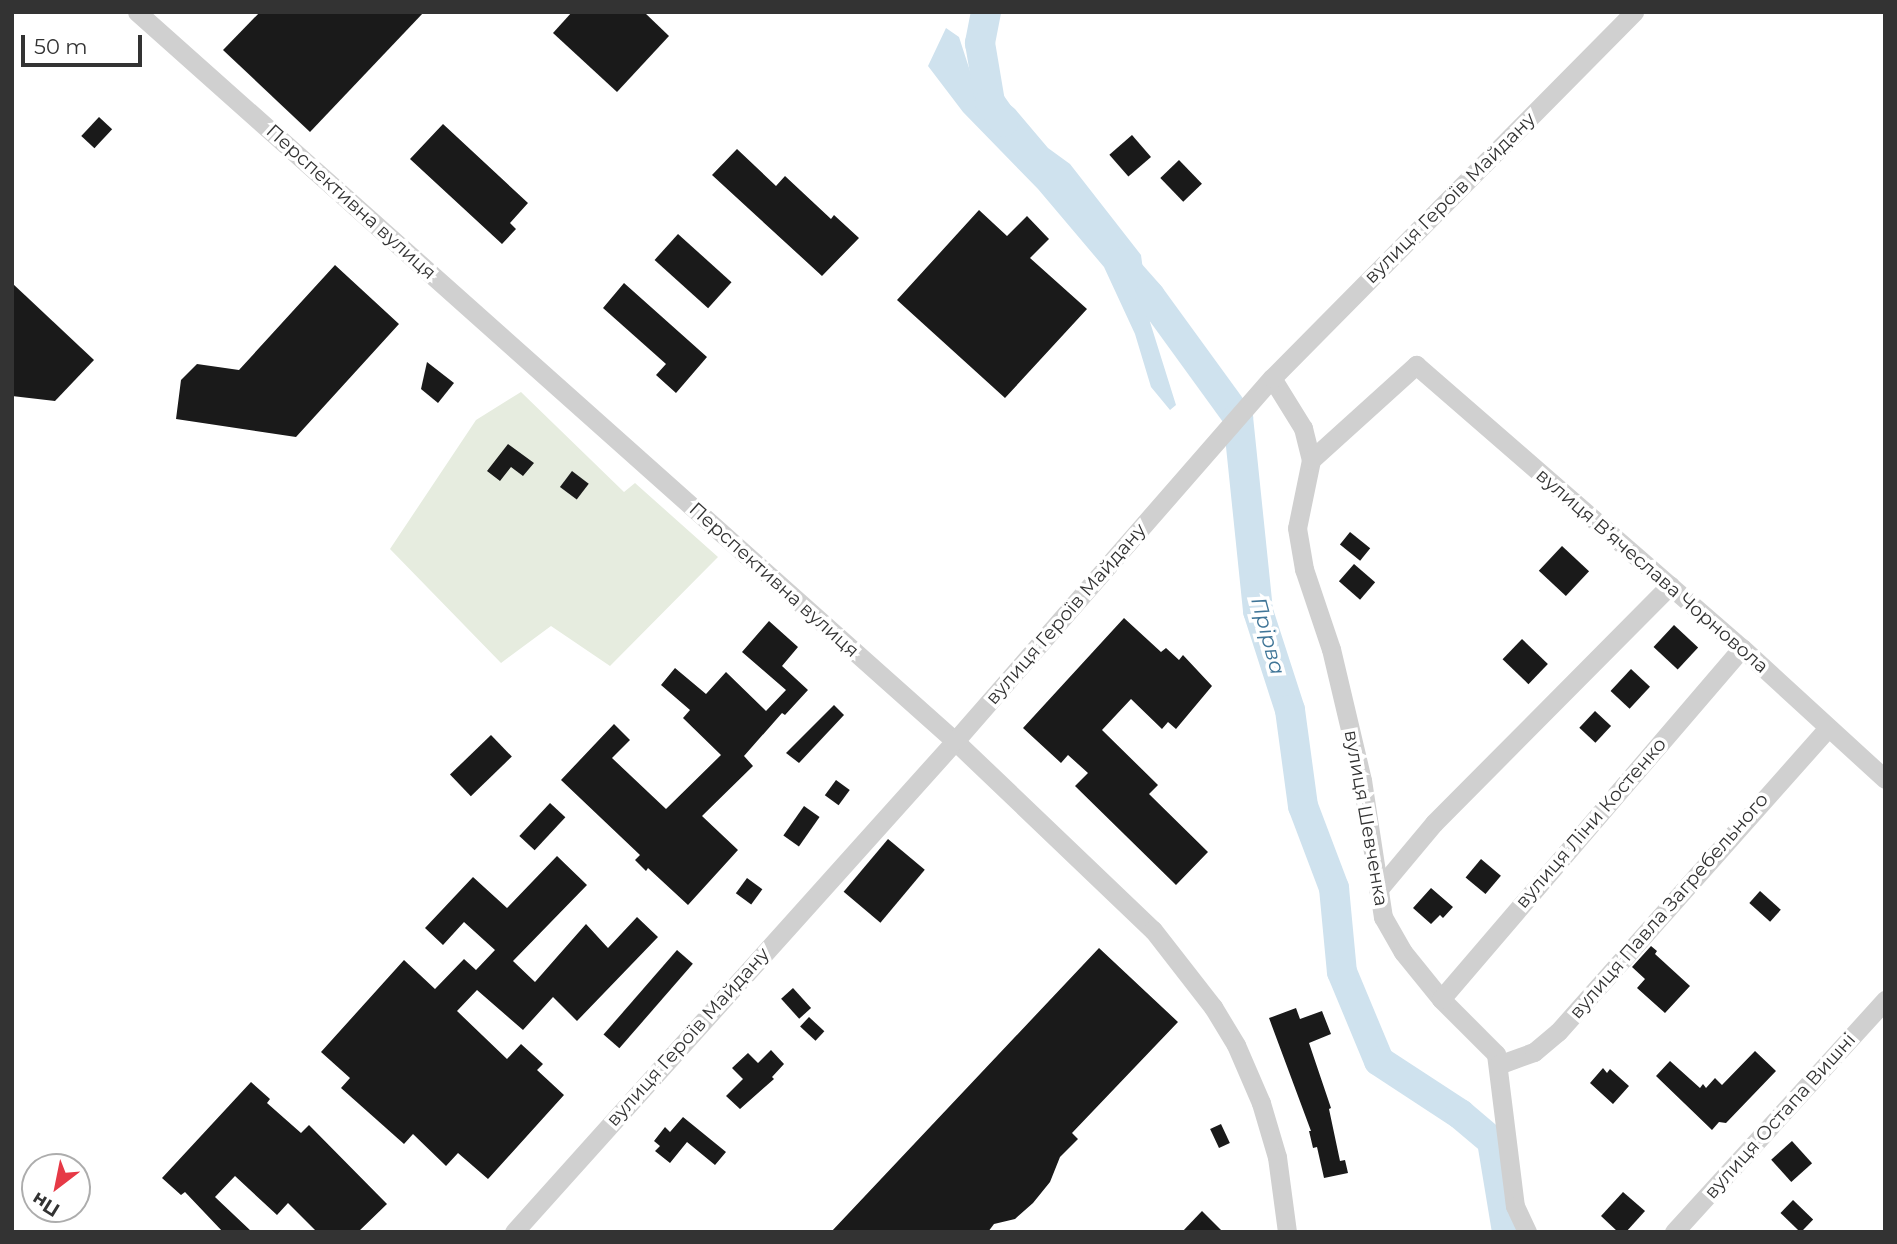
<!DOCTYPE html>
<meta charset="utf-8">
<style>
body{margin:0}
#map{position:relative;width:1897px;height:1244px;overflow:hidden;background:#fff;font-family:Montserrat,sans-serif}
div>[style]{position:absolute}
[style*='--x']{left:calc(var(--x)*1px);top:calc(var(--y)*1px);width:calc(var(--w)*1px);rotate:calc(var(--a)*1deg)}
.green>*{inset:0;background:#e6ecdf}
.water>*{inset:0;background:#cfe2ee}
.river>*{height:30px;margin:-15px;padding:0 15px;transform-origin:15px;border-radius:15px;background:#cfe2ee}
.building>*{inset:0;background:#1a1a1a;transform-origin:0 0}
.minor>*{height:19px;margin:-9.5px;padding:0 9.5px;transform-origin:9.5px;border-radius:9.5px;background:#d0d0d0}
span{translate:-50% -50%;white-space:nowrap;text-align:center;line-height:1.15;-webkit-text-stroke:7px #fff;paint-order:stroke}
.street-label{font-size:19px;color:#333}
.water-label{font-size:21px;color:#3f7597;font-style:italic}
.frame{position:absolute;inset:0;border:14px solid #333;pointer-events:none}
.north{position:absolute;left:21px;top:1153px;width:70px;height:70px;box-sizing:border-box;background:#fff;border:2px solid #adadad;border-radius:50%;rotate:212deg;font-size:19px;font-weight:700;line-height:28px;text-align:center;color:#333}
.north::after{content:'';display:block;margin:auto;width:24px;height:32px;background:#e63946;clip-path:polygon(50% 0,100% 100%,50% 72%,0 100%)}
.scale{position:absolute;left:21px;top:35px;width:121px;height:32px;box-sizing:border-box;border:4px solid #333;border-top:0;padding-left:9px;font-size:21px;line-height:24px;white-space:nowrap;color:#333;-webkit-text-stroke:5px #fff;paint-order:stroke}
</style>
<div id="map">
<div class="green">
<i style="clip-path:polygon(521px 392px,624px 492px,635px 483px,718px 557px,610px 666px,551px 626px,501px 663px,390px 549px,476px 420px)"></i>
</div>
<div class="water">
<i style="clip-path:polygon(946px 28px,959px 37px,970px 71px,1015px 109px,1048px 148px,1070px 164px,1141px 255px,1150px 322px,1176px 405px,1170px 410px,1151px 387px,1135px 334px,1104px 267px,1038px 189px,963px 112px,928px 66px)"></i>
</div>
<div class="river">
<i style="--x:986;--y:12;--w:32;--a:101"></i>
<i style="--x:980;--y:43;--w:60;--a:80.4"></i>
<i style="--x:990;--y:102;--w:24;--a:55"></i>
<i style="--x:1120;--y:262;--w:45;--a:48.6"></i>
<i style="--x:1150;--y:296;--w:150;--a:54"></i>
<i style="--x:1238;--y:417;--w:195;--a:84.1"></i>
<i style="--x:1258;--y:611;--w:104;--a:72.1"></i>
<i style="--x:1290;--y:710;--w:97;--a:82.3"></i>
<i style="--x:1303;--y:806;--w:88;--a:69.3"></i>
<i style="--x:1334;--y:888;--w:84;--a:84.6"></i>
<i style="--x:1342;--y:972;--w:96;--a:67.4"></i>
<i style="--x:1379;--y:1061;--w:97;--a:33.2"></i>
<i style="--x:1460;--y:1114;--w:42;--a:40.2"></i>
<i style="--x:1492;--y:1141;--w:92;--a:80.6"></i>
</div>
<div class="building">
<i style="clip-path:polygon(260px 12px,424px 12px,310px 132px,223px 50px)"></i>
<i style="clip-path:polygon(572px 12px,644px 12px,669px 36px,617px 92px,553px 33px)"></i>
<i style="left:99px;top:117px;width:18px;height:26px;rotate:43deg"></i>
<i style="clip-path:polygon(443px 124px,528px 203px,510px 223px,516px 229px,502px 244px,410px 159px)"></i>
<i style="left:1132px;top:135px;width:29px;height:30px;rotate:49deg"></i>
<i style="clip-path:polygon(737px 149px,776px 186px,785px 176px,831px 219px,834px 215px,859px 238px,822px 276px,712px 175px)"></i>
<i style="left:1179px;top:160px;width:33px;height:26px;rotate:46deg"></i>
<i style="clip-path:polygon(979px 210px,1007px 236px,1027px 216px,1049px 239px,1030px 258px,1087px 309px,1005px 398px,897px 300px)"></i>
<i style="left:678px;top:234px;width:72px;height:35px;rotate:42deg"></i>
<i style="clip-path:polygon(335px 265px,399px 324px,296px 437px,176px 419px,181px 380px,197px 364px,239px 370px)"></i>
<i style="clip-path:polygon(12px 283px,94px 360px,55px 401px,12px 396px)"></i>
<i style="clip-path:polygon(624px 283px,707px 357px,676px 393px,656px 375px,666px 364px,603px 308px)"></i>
<i style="clip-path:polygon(427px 362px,454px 383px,438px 403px,421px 389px)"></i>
<i style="clip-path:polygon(508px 444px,534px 463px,523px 476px,511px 467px,500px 481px,487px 471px)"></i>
<i style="left:572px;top:471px;width:21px;height:20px;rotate:37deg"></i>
<i style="left:1350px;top:532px;width:26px;height:16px;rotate:39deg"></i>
<i style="left:1562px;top:546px;width:37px;height:34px;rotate:43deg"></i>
<i style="left:1354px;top:564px;width:28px;height:23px;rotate:41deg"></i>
<i style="clip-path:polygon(1124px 618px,1161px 652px,1166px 648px,1179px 660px,1183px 655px,1212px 686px,1176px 729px,1168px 722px,1162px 729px,1131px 699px,1102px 730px,1158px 785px,1149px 794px,1208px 852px,1176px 885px,1075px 786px,1088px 773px,1068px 755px,1061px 763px,1023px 728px)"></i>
<i style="clip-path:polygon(769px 621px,798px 647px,782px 666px,808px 690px,785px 715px,782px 713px,744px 756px,753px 766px,702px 816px,738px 850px,688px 905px,648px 868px,646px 871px,635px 860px,640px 855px,561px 780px,614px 724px,630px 740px,612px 758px,666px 809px,721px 755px,683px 718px,690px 710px,661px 685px,675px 668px,706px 694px,726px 672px,766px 711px,786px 690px,742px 652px)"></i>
<i style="left:1674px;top:625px;width:33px;height:30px;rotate:43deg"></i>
<i style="left:1522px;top:639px;width:36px;height:28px;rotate:44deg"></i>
<i style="left:1631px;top:669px;width:26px;height:30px;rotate:43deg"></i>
<i style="clip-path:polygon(834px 705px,844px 715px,799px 763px,786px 753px)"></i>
<i style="left:1595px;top:711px;width:22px;height:23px;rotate:43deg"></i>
<i style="left:491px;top:735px;width:30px;height:57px;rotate:46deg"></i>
<i style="left:836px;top:780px;width:17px;height:19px;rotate:36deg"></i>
<i style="left:550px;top:803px;width:21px;height:45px;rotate:43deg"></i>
<i style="left:804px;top:806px;width:19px;height:36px;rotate:35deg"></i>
<i style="left:888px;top:839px;width:48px;height:69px;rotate:40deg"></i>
<i style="clip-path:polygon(557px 856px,587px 885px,513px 961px,535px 982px,586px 924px,608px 948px,637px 917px,658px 937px,577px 1021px,553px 997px,523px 1030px,477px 990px,457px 1011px,507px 1059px,521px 1044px,543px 1064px,537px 1070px,564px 1095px,488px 1179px,458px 1153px,446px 1166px,413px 1134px,404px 1144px,341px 1088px,350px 1078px,321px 1052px,404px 960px,435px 989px,464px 959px,476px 970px,495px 950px,464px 922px,443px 945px,425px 928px,473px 877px,507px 908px)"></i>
<i style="left:1481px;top:859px;width:26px;height:24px;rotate:40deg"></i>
<i style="left:747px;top:878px;width:19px;height:19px;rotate:36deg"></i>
<i style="clip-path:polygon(1431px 888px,1453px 907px,1443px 918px,1440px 915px,1431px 924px,1413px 908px)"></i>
<i style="left:1760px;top:891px;width:28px;height:16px;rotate:42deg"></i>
<i style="clip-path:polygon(1651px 946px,1657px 951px,1655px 954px,1690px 986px,1665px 1013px,1637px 988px,1645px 979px,1632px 967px)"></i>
<i style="clip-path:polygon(1099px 948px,1178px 1022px,1072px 1133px,1078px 1139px,1060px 1157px,1050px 1182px,1033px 1203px,1015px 1219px,994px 1224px,988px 1232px,831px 1232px)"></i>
<i style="left:677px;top:950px;width:21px;height:112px;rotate:41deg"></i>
<i style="left:793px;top:988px;width:27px;height:16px;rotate:48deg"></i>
<i style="clip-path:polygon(1296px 1008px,1300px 1019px,1322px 1011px,1331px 1034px,1309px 1043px,1331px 1108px,1329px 1109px,1340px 1161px,1345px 1160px,1348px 1173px,1324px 1178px,1317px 1147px,1313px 1148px,1309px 1131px,1311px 1131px,1269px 1018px)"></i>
<i style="left:809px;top:1017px;width:21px;height:13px;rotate:43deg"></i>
<i style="clip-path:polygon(771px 1050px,784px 1064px,772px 1077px,774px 1079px,740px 1109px,726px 1096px,743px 1079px,732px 1068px,748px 1053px,758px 1063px)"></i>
<i style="clip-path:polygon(1755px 1051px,1776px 1071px,1726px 1123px,1719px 1122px,1712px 1130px,1656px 1076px,1670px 1061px,1700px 1088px,1703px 1084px,1706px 1088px,1715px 1078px,1722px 1085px)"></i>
<i style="clip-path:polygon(1603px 1068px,1607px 1073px,1610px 1069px,1629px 1086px,1613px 1104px,1590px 1083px)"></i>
<i style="clip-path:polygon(251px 1082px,270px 1099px,267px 1103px,301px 1133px,309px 1125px,387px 1204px,358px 1232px,317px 1232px,288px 1203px,277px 1215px,235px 1176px,215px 1197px,252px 1232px,223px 1232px,185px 1192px,181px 1195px,162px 1178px)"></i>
<i style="clip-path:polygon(683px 1117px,726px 1152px,715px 1165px,687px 1142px,670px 1163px,655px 1151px,660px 1146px,654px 1141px,665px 1127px,670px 1132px)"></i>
<i style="left:1221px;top:1124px;width:21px;height:12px;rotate:65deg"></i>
<i style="left:1792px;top:1141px;width:30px;height:28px;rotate:48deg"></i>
<i style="clip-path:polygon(1623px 1192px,1645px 1211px,1626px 1232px,1618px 1232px,1601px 1216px)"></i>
<i style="left:1793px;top:1200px;width:28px;height:18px;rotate:44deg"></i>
<i style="clip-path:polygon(1202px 1211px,1223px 1232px,1182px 1232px)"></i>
</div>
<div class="minor">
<i style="--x:137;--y:12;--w:1096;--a:41.71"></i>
<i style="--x:955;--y:741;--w:274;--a:43.7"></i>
<i style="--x:1153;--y:930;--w:98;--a:52.1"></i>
<i style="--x:1213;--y:1007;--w:44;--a:58.8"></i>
<i style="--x:1236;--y:1045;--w:63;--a:66.7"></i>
<i style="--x:1261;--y:1103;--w:56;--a:73.5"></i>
<i style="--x:1277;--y:1157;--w:76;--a:82.4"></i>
<i style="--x:1272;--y:378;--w:59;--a:58.2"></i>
<i style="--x:1303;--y:428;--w:33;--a:76"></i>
<i style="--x:1311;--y:460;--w:69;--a:101.6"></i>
<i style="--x:1297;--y:528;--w:42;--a:80.3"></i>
<i style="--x:1304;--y:569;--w:84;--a:71.4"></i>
<i style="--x:1331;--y:649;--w:135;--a:76.7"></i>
<i style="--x:1362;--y:780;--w:139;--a:81.3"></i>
<i style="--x:1383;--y:917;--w:40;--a:60.3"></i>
<i style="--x:1403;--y:952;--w:60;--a:51"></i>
<i style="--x:1441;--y:999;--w:78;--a:45"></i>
<i style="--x:1496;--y:1054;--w:153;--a:82.9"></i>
<i style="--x:1515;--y:1206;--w:29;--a:65"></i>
<i style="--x:1311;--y:460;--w:142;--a:-42.1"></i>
<i style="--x:1416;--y:365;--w:432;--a:41"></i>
<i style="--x:1742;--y:648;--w:194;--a:42.5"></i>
<i style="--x:1378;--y:890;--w:87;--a:-50.1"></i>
<i style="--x:1434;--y:823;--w:335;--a:-45.2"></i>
<i style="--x:1441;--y:999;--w:462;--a:-49.4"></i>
<i style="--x:1498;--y:1065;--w:38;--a:-20"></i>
<i style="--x:1534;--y:1052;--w:31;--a:-40"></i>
<i style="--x:1558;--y:1032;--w:405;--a:-48.4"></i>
<i style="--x:514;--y:1232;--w:660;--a:-48.07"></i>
<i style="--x:955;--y:741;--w:482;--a:-48.9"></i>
<i style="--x:1272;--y:378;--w:515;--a:-45.31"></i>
<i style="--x:1674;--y:1232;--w:314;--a:-47.7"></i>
</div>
<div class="street-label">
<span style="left:1450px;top:198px;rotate:-45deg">вулиця Героїв Майдану</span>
<span style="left:351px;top:202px;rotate:42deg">Перспективна вулиця</span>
<span style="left:1652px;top:571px;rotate:41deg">вулиця Вʼячеслава Чорновола</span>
<span style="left:774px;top:580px;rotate:42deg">Перспективна вулиця</span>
<span style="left:1066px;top:614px;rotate:-49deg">вулиця Героїв Майдану</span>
<span style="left:1366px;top:818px;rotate:80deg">вулиця Шевченка</span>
<span style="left:1591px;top:823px;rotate:-49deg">вулиця Ліни Костенко</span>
<span style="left:1669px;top:906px;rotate:-49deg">вулиця Павла Загребельного</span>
<span style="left:688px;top:1037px;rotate:-48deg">вулиця Героїв Майдану</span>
<span style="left:1780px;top:1116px;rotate:-48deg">вулиця Остапа Вишні</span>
</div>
<div class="water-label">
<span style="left:1268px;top:636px;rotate:75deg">Прірва</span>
</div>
<div class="frame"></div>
<div class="north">Пн</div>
<div class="scale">50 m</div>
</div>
